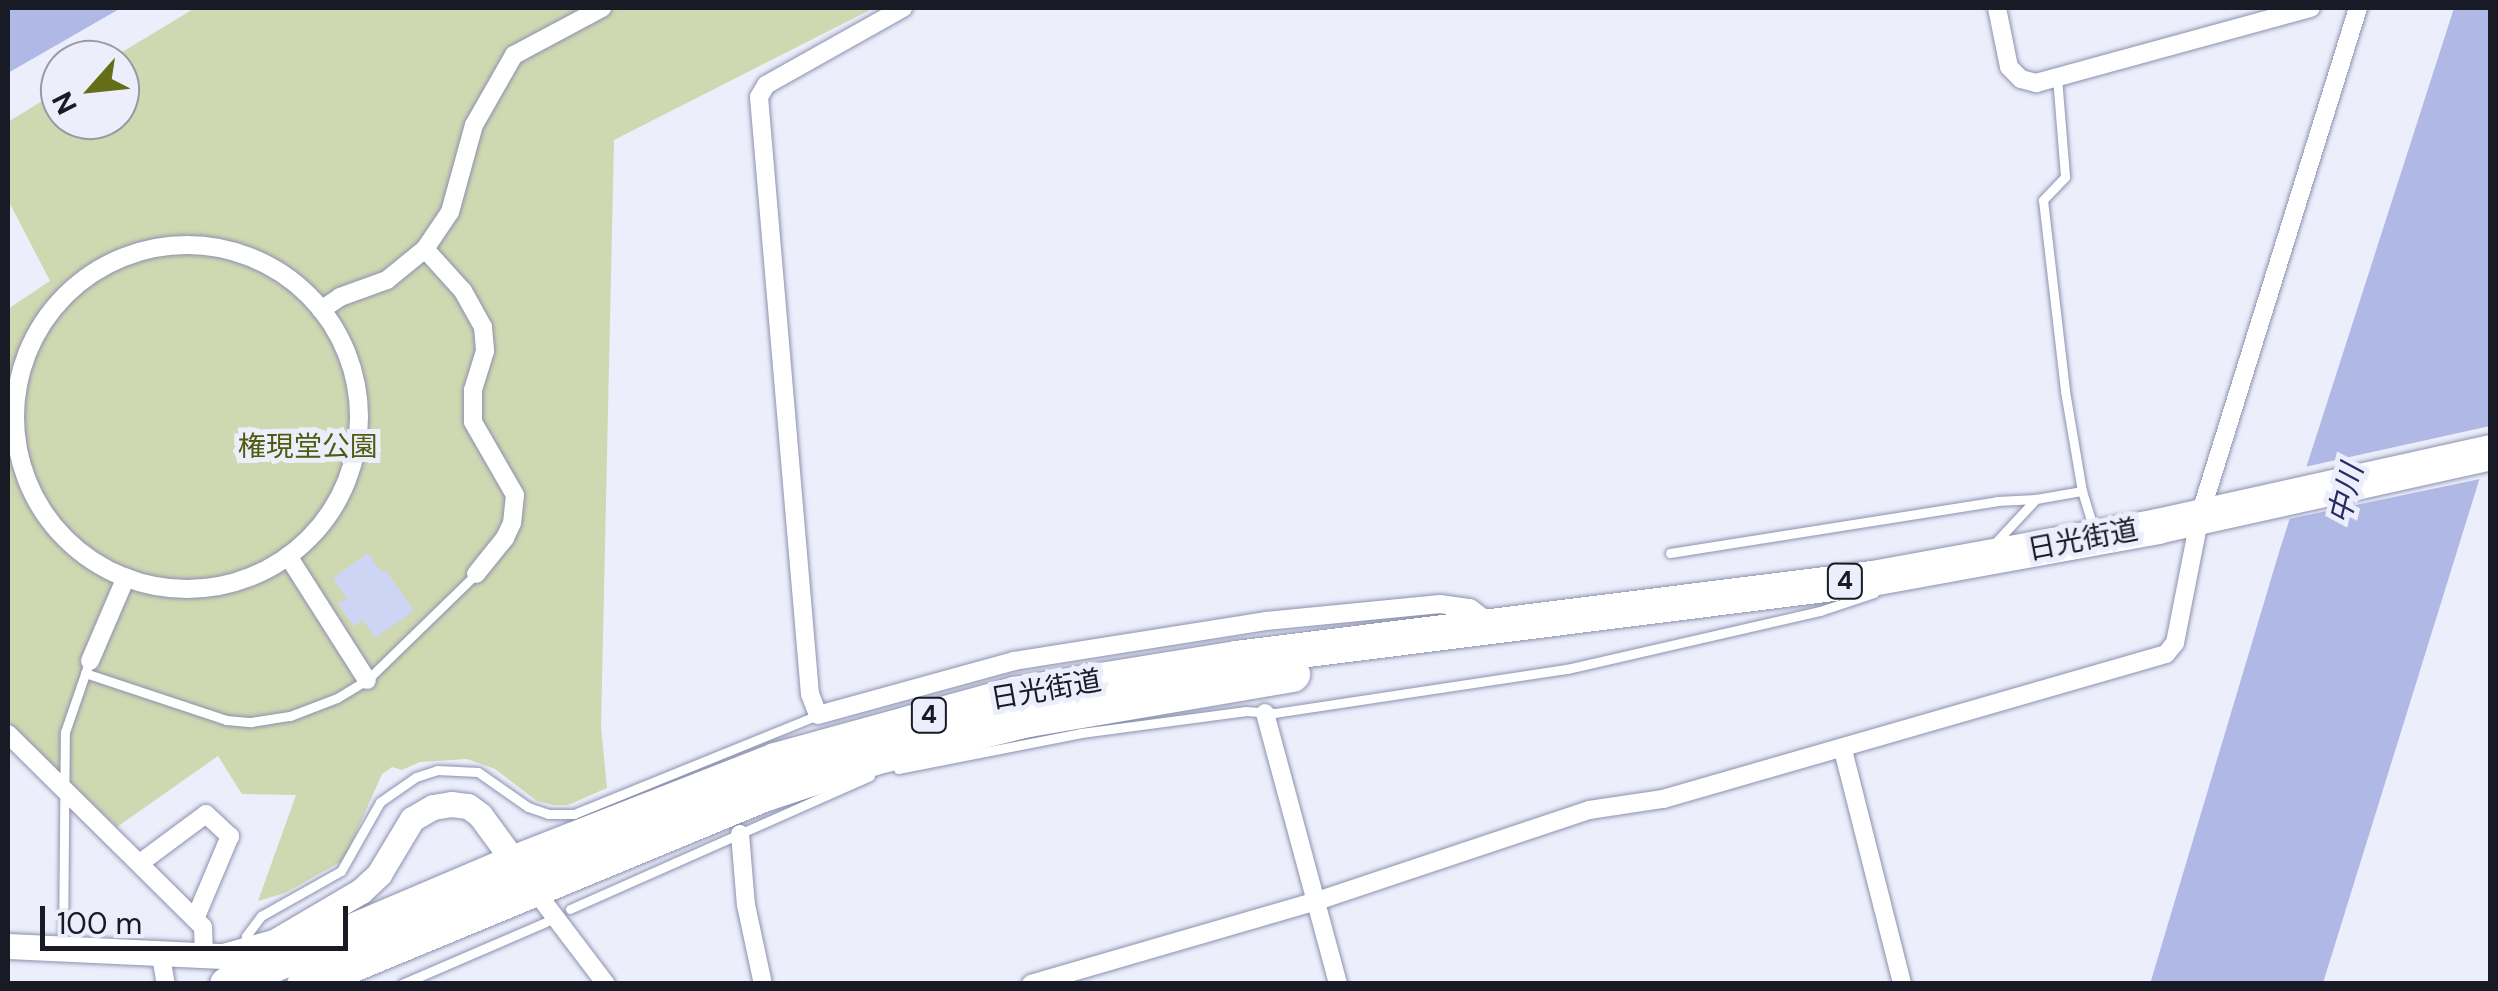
<!DOCTYPE html>
<meta charset="utf-8">
<style>
body{margin:0}
#map{position:relative;width:2498px;height:991px;overflow:hidden;background:#eceefb;font-family:"DM Sans","Noto Sans JP",sans-serif}
div>[style]{position:absolute}
[style*='--x']{left:calc(var(--x)*1px);top:calc(var(--y)*1px);width:calc(var(--w)*1px);rotate:calc(var(--a)*1deg)}
.green>*{inset:0;background:#d0d8b1}
.water>*{inset:0;background:#b0b8e5}
.pier>*{inset:0;background:#eceefb}
.building>*{inset:0;background:#ced4f4}
.roads{filter:drop-shadow(0 0 2px #8c91af) drop-shadow(0 0 2px #8c91af)}
.lane>*{height:9px;margin:-4.5px;padding:0 4.5px;transform-origin:4.5px;border-radius:4.5px;background:#fff}
.street>*{height:18px;margin:-9px;padding:0 9px;transform-origin:9px;border-radius:9px;background:#fff}
.street>.ring{margin:-9px;padding:0;box-sizing:content-box;background:none;border:18px solid #fff;border-radius:50%}
.secondary>*{height:25px;margin:-12.5px;padding:0 12.5px;transform-origin:12.5px;border-radius:12.5px;background:#fff}
.highway>*{height:35px;margin:-17.5px;padding:0 17.5px;transform-origin:17.5px;border-radius:17.5px;background:#fff}
span{translate:-50% -50%;white-space:nowrap;text-align:center;line-height:1.15;-webkit-text-stroke:10px #eceefb;paint-order:stroke}
.shield-label span{padding:2px 8px;background:#eceefb;border:2px solid;border-radius:8px;-webkit-text-stroke-width:0}
.shield-label{font-size:25px;color:#181a25;font-weight:700}
.park-label{font-size:28px;color:#515b10}
.street-label{font-size:28px;color:#181a25}
.water-label{font-size:30px;color:#282b61;font-style:italic}
.frame{position:absolute;inset:0;border:10px solid #181a25;pointer-events:none}
.north{position:absolute;left:40px;top:40px;width:100px;height:100px;box-sizing:border-box;background:#eceefb;border:2px solid #9799a5;border-radius:50%;rotate:243deg;font-size:28px;font-weight:700;line-height:40px;text-align:center;color:#181a25}
.north::after{content:'';display:block;margin:auto;width:35px;height:45px;background:#636e17;clip-path:polygon(50% 0,100% 100%,50% 72%,0 100%)}
.scale{position:absolute;left:40px;top:906px;width:308px;height:45px;box-sizing:border-box;border:5px solid #181a25;border-top:0;padding-left:12px;font-size:30px;line-height:35px;white-space:nowrap;color:#181a25;-webkit-text-stroke:8px #eceefb;paint-order:stroke}
</style>
<div id="map">
<div class="green">
<i style="clip-path:polygon(195px 8px,874px 8px,614px 140px,601px 727px,607px 788px,568px 805px,553px 805px,537px 801px,495px 769px,467px 759px,420px 762px,402px 770px,392px 767px,382px 774px,344px 860px,285px 893px,258px 901px,296px 795px,242px 794px,218px 756px,117px 827px,8px 723px,8px 309px,50px 281px,8px 200px,8px 122px,60px 90px,60px 120px,120px 120px,120px 60px,109px 60px)"></i>
</div>
<div class="water">
<i style="clip-path:polygon(8px 8px,121px 8px,8px 73px)"></i>
<i style="clip-path:polygon(2454px 8px,2490px 8px,2490px 445px,2323px 983px,2150px 984px,2280px 549px)"></i>
</div>
<div class="pier">
<i style="clip-path:polygon(2490px 426px,2490px 461px,2485px 478px,2284px 520px,2300px 468px)"></i>
</div>
<div class="building">
<i style="clip-path:polygon(368px 553px,381px 572px,385px 569px,414px 611px,375px 638px,363px 620px,354px 626px,338px 604px,347px 599px,333px 578px)"></i>
</div>
<div class="roads">
<div class="lane">
<i style="--x:2057;--y:77;--w:100;--a:85.4"></i>
<i style="--x:2065;--y:177;--w:32;--a:134"></i>
<i style="--x:2043;--y:200;--w:192;--a:83.4"></i>
<i style="--x:2065;--y:391;--w:101;--a:80.4"></i>
<i style="--x:1994;--y:544;--w:62;--a:-47"></i>
<i style="--x:2036;--y:499;--w:47;--a:-9.9"></i>
<i style="--x:2082;--y:491;--w:41;--a:72.9"></i>
<i style="--x:1670;--y:553;--w:331;--a:-9"></i>
<i style="--x:1997;--y:501;--w:39;--a:-3"></i>
<i style="--x:85;--y:673;--w:149;--a:18.4"></i>
<i style="--x:226;--y:720;--w:25;--a:5"></i>
<i style="--x:251;--y:722;--w:39;--a:-9"></i>
<i style="--x:290;--y:716;--w:50;--a:-21"></i>
<i style="--x:337;--y:698;--w:35;--a:-31"></i>
<i style="--x:367;--y:680;--w:152;--a:-44.2"></i>
<i style="--x:898;--y:769;--w:187;--a:-11.1"></i>
<i style="--x:1081;--y:733;--w:165;--a:-7.6"></i>
<i style="--x:1245;--y:711;--w:30;--a:4"></i>
<i style="--x:1275;--y:713;--w:295;--a:-8.6"></i>
<i style="--x:1567;--y:669;--w:260;--a:-12.9"></i>
<i style="--x:1820;--y:611;--w:57;--a:-18.4"></i>
<i style="--x:570;--y:909;--w:328;--a:-23.9"></i>
<i style="--x:244;--y:947;--w:11;--a:-80"></i>
<i style="--x:246;--y:936;--w:25;--a:-53"></i>
<i style="--x:261;--y:916;--w:92;--a:-29.4"></i>
<i style="--x:341;--y:871;--w:79;--a:-60.5"></i>
<i style="--x:380;--y:802;--w:44;--a:-34.8"></i>
<i style="--x:416;--y:777;--w:22;--a:-18"></i>
<i style="--x:437;--y:770;--w:41;--a:2.8"></i>
<i style="--x:478;--y:772;--w:61;--a:35"></i>
<i style="--x:528;--y:807;--w:21;--a:19"></i>
<i style="--x:548;--y:814;--w:26;--a:0"></i>
<i style="--x:574;--y:814;--w:263;--a:-22.1"></i>
<i style="--x:63;--y:948;--w:216;--a:-89.5"></i>
<i style="--x:65;--y:732;--w:68;--a:-71"></i>
<i style="--x:402;--y:984;--w:157;--a:-23.3"></i>
</div>
<div class="street">
<i style="--x:903;--y:8;--w:157;--a:150.7"></i>
<i style="--x:766;--y:85;--w:14;--a:120"></i>
<i style="--x:759;--y:97;--w:599;--a:85.12"></i>
<i style="--x:810;--y:694;--w:22;--a:69"></i>
<i style="--x:818;--y:715;--w:203;--a:-15.4"></i>
<i style="--x:1014;--y:661;--w:255;--a:-9"></i>
<i style="--x:1266;--y:621;--w:175;--a:-5.6"></i>
<i style="--x:1440;--y:604;--w:30;--a:8"></i>
<i style="--x:1470;--y:608;--w:26;--a:37"></i>
<i style="--x:1997;--y:8;--w:60;--a:78.5"></i>
<i style="--x:2009;--y:67;--w:17;--a:45"></i>
<i style="--x:2021;--y:79;--w:16;--a:15"></i>
<i style="--x:2036;--y:83;--w:285;--a:-15.3"></i>
<i class="ring" style="left:15px;top:245px;width:326px;height:326px"></i>
<i style="--x:425;--y:249;--w:57;--a:47.9"></i>
<i style="--x:463;--y:291;--w:41;--a:60.9"></i>
<i style="--x:483;--y:327;--w:24;--a:85"></i>
<i style="--x:485;--y:351;--w:41;--a:107.1"></i>
<i style="--x:473;--y:390;--w:32;--a:90"></i>
<i style="--x:473;--y:422;--w:84;--a:60.1"></i>
<i style="--x:515;--y:495;--w:28;--a:96"></i>
<i style="--x:512;--y:523;--w:17;--a:115"></i>
<i style="--x:505;--y:538;--w:46;--a:128.9"></i>
<i style="--x:321;--y:310;--w:23;--a:-34"></i>
<i style="--x:340;--y:297;--w:50;--a:-19.9"></i>
<i style="--x:387;--y:280;--w:49;--a:-39.2"></i>
<i style="--x:425;--y:249;--w:45;--a:-56"></i>
<i style="--x:450;--y:212;--w:90;--a:-74.6"></i>
<i style="--x:474;--y:125;--w:81;--a:-60.3"></i>
<i style="--x:514;--y:55;--w:100;--a:-28.1"></i>
<i style="--x:288;--y:556;--w:147;--a:57.5"></i>
<i style="--x:90;--y:661;--w:91;--a:-66.8"></i>
<i style="--x:1265;--y:713;--w:281;--a:74.9"></i>
<i style="--x:8;--y:734;--w:274;--a:44.7"></i>
<i style="--x:203;--y:927;--w:26;--a:88"></i>
<i style="--x:1843;--y:750;--w:241;--a:75.8"></i>
<i style="--x:740;--y:834;--w:71;--a:85.2"></i>
<i style="--x:746;--y:905;--w:81;--a:77.9"></i>
<i style="--x:140;--y:863;--w:82;--a:-36.6"></i>
<i style="--x:206;--y:814;--w:33;--a:43"></i>
<i style="--x:230;--y:836;--w:90;--a:112.9"></i>
<i style="--x:533;--y:888;--w:121;--a:52.8"></i>
<i style="--x:160;--y:951;--w:34;--a:80"></i>
<i style="--x:1031;--y:984;--w:298;--a:-16.2"></i>
<i style="--x:1317;--y:901;--w:287;--a:-18.5"></i>
<i style="--x:1589;--y:810;--w:75;--a:-8.5"></i>
<i style="--x:1663;--y:799;--w:523;--a:-16.08"></i>
<i style="--x:2166;--y:654;--w:14;--a:-51"></i>
<i style="--x:2175;--y:643;--w:130;--a:-78.9"></i>
<i style="--x:2200;--y:515;--w:531;--a:-72.69"></i>
</div>
<div class="secondary">
<i style="--x:8;--y:946;--w:215;--a:2.7"></i>
<i style="--x:223;--y:956;--w:53;--a:-15.4"></i>
<i style="--x:274;--y:942;--w:101;--a:-30.4"></i>
<i style="--x:361;--y:891;--w:25;--a:-43"></i>
<i style="--x:379;--y:874;--w:64;--a:-59"></i>
<i style="--x:412;--y:819;--w:24;--a:-30"></i>
<i style="--x:433;--y:807;--w:18;--a:-9"></i>
<i style="--x:451;--y:804;--w:17;--a:7"></i>
<i style="--x:468;--y:806;--w:15;--a:37"></i>
<i style="--x:480;--y:815;--w:74;--a:53.7"></i>
</div>
<div class="highway">
<i style="--x:227;--y:984;--w:313;--a:-23"></i>
<i style="--x:515;--y:862;--w:279;--a:-21.4"></i>
<i style="--x:775;--y:760;--w:248;--a:-15.4"></i>
<i style="--x:1014;--y:694;--w:225;--a:-9.2"></i>
<i style="--x:1236;--y:658;--w:641;--a:-7.17"></i>
<i style="--x:1872;--y:578;--w:290;--a:-10.3"></i>
<i style="--x:2157;--y:526;--w:341;--a:-12.5"></i>
<i style="--x:304;--y:984;--w:497;--a:-22.5"></i>
<i style="--x:763;--y:794;--w:117;--a:-18.4"></i>
<i style="--x:874;--y:757;--w:159;--a:-13.9"></i>
<i style="--x:1028;--y:719;--w:268;--a:-9.7"></i>
</div>
</div>
<div class="shield-label">
<span style="left:1845px;top:581px">4</span>
<span style="left:929px;top:715px">4</span>
</div>
<div class="park-label">
<span style="left:308px;top:447px">権現堂公園</span>
</div>
<div class="street-label">
<span style="left:2083px;top:540px;rotate:-11deg">日光街道</span>
<span style="left:1046px;top:690px;rotate:-10deg">日光街道</span>
</div>
<div class="water-label">
<span style="left:2346px;top:494px;rotate:-76deg">中川</span>
</div>
<div class="frame"></div>
<div class="north">N</div>
<div class="scale">100 m</div>
</div>
